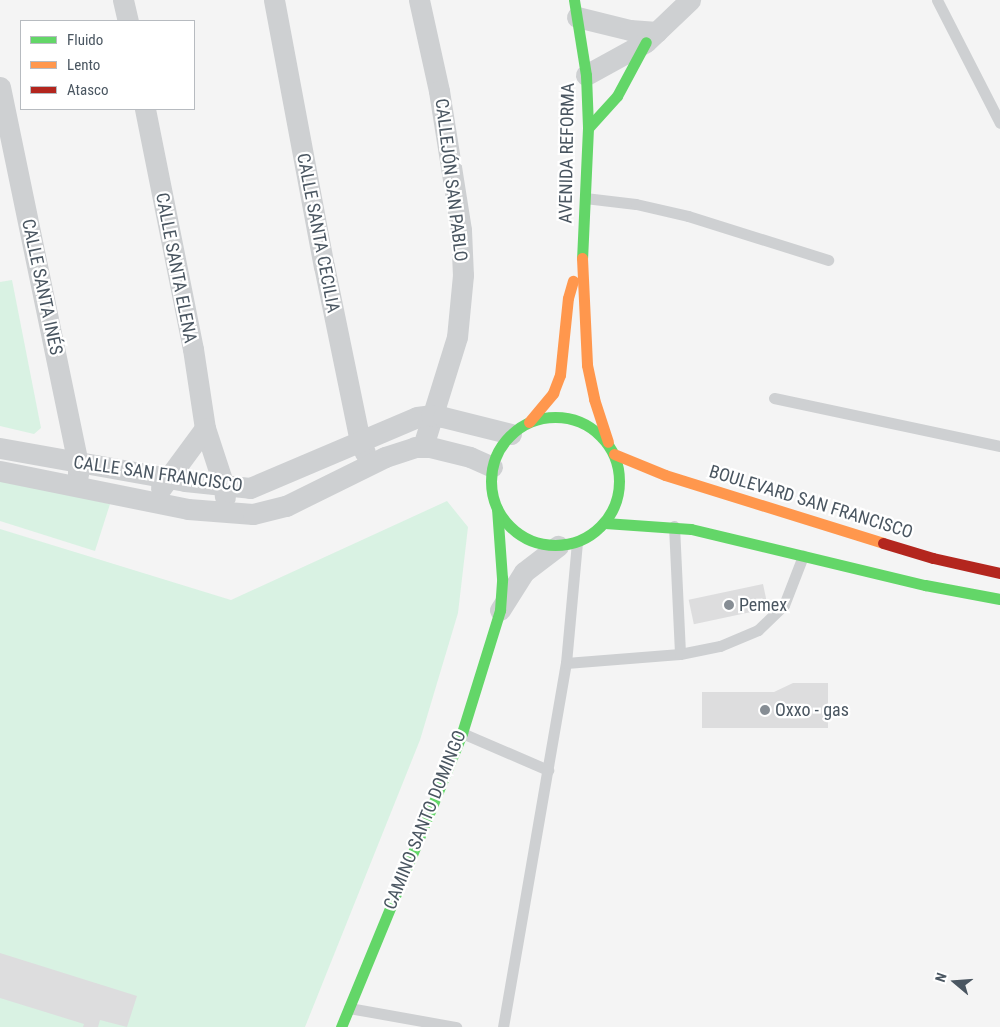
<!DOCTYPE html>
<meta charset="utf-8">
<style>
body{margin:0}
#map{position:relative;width:1000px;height:1027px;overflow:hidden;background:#f4f4f4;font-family:"Roboto Condensed",sans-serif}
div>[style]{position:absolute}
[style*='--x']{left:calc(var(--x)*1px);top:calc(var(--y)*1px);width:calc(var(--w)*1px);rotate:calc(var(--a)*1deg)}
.green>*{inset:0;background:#d9f2e3}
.building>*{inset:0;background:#ddddde;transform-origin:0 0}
.lane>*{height:11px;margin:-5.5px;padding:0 5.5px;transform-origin:5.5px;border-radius:5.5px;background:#ced0d2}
.street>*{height:21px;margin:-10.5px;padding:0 10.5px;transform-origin:10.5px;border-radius:10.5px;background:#ced0d2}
.fast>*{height:11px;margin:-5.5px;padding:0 5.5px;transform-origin:5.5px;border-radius:5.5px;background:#63d668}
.fast>.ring{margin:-5.5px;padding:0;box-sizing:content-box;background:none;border:11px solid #63d668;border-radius:50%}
.slow>*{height:11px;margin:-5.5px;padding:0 5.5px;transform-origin:5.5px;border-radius:5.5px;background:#ff974d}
.jam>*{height:11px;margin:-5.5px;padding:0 5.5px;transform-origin:5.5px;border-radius:5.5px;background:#b3261e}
.dots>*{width:14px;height:14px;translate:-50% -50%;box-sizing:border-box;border:2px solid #fff;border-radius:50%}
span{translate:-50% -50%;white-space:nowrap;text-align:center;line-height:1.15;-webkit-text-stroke:4.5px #fff;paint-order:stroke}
.street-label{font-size:18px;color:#4a5661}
.poi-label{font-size:18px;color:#4a5661}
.left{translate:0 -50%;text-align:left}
.legend{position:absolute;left:20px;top:20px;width:175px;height:90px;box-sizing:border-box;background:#fff;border:1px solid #b7bbc0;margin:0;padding:6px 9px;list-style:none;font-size:15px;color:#4a5661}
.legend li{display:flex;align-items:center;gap:10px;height:25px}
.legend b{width:25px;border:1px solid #b7bbc0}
.north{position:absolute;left:930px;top:957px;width:50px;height:50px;-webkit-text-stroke:4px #fff;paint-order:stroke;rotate:288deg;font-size:14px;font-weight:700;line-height:20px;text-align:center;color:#4a5661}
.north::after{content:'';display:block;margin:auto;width:18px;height:22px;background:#4a5661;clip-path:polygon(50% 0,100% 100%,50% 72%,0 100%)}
</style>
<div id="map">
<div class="green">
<i style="clip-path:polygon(12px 280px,41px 428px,34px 434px,0 426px,0 282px)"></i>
<i style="clip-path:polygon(0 479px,110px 504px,95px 551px,0 521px)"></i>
<i style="clip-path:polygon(447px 501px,468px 527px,458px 613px,420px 740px,305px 1027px,0 1027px,0 529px,231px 600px)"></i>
</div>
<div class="building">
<i style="left:763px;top:584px;width:25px;height:76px;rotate:78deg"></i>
<i style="clip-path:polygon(793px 683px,828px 683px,828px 728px,702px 728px,702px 692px,774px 692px)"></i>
<i style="clip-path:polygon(0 953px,137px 996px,127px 1027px,100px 1020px,98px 1027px,83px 1027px,84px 1024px,0 998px)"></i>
</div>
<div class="lane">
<i style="--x:937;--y:0;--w:138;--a:62.9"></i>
<i style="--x:585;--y:198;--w:51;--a:6.7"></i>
<i style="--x:636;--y:204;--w:53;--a:13"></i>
<i style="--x:688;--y:216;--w:147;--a:17.4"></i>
<i style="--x:774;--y:398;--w:231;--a:12"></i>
<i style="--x:674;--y:526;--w:128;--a:87.3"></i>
<i style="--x:566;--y:663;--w:114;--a:-4.5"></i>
<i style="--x:680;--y:654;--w:41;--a:-11.3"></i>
<i style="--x:720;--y:646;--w:41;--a:-22.8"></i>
<i style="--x:758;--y:630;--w:36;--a:-44"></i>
<i style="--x:784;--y:605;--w:53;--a:-68.8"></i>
<i style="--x:462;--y:733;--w:94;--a:23.3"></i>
<i style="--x:349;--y:1008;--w:109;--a:10.1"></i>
<i style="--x:503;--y:1027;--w:369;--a:-80.2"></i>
<i style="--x:566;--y:663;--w:121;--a:-84.8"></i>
</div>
<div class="street">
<i style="--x:123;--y:0;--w:22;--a:77"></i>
<i style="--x:274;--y:0;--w:271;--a:79.4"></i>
<i style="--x:324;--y:266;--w:179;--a:78.4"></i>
<i style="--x:360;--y:441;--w:13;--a:67"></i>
<i style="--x:419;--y:0;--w:93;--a:77.6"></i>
<i style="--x:439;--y:91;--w:141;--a:81"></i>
<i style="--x:461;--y:230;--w:45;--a:87.5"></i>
<i style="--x:463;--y:275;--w:62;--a:95.5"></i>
<i style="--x:457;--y:337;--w:114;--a:107.3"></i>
<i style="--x:577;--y:17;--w:55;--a:13.8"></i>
<i style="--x:630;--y:30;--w:27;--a:4"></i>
<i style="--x:586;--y:75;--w:68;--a:-28.8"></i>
<i style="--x:646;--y:42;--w:61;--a:-43.7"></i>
<i style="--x:0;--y:87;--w:383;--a:78.3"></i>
<i style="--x:78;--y:462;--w:13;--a:90"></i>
<i style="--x:145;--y:109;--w:245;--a:78.7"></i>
<i style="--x:193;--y:349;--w:80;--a:81.4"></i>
<i style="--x:205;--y:428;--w:61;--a:71.9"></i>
<i style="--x:224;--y:486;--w:11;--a:85"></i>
<i style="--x:0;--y:448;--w:188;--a:10.1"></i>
<i style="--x:185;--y:481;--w:65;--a:6.1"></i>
<i style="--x:250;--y:488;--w:181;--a:-23"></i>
<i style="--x:417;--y:417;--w:14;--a:-8"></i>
<i style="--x:431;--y:415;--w:12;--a:9"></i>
<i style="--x:443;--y:417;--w:70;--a:14"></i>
<i style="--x:0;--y:471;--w:192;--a:11.4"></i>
<i style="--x:188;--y:509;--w:65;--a:4.4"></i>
<i style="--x:253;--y:514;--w:34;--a:-14"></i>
<i style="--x:286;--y:506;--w:110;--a:-26.3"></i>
<i style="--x:385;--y:457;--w:32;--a:-18"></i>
<i style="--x:415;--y:447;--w:15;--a:0"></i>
<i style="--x:430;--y:447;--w:41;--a:14"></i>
<i style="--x:470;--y:457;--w:24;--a:24"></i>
<i style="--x:161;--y:488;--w:74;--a:-53.7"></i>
<i style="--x:500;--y:610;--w:45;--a:-57.7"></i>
<i style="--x:524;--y:572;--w:43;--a:-37.4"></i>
</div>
<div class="fast">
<i style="--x:574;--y:0;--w:76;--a:80.9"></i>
<i style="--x:586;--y:75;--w:53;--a:87.8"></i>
<i style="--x:588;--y:128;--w:130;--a:92.6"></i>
<i style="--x:588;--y:128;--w:43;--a:-47.8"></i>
<i style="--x:617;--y:96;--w:61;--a:-61.8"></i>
<i class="ring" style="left:491px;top:417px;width:117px;height:117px"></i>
<i style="--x:605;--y:523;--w:86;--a:4"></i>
<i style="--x:691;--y:529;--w:241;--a:13.5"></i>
<i style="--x:925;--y:585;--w:76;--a:10.6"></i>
<i style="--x:341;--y:1027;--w:318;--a:-67.6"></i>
<i style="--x:462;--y:733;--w:129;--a:-72.8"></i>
<i style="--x:500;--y:610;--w:32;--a:-86"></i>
<i style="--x:502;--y:578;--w:69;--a:-94.1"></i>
</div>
<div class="slow">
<i style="--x:582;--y:258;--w:107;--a:87.3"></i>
<i style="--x:587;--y:365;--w:35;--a:78"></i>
<i style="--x:594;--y:399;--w:45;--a:72"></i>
<i style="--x:529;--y:422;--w:38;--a:-50"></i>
<i style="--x:553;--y:393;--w:19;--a:-69"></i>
<i style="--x:560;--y:375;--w:77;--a:-84.1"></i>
<i style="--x:568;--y:298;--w:18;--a:-74"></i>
<i style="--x:614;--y:454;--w:55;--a:22.4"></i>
<i style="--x:665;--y:475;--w:228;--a:17.3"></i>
</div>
<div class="jam">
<i style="--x:883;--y:543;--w:52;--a:16.7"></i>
<i style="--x:933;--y:558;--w:69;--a:12.6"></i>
</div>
<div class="dots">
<i style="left:729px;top:605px;background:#868d94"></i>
<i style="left:765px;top:710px;background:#868d94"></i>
</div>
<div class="street-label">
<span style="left:567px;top:153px;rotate:-89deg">AVENIDA REFORMA</span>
<span style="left:451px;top:180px;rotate:83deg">CALLEJÓN SAN PABLO</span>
<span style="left:318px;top:233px;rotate:79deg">CALLE SANTA CECILIA</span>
<span style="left:176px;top:268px;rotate:79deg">CALLE SANTA ELENA</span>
<span style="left:42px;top:287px;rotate:78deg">CALLE SANTA INÉS</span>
<span style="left:158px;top:474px;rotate:8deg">CALLE SAN FRANCISCO</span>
<span style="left:811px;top:502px;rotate:17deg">BOULEVARD SAN FRANCISCO</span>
<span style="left:425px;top:820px;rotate:-68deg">CAMINO SANTO DOMINGO</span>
</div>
<div class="poi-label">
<span class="left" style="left:739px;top:605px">Pemex</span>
<span class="left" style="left:775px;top:710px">Oxxo - gas</span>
</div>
<ul class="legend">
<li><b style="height:6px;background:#63d668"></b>Fluido</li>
<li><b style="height:6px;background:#ff974d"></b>Lento</li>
<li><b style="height:6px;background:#b3261e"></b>Atasco</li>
</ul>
<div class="north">N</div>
</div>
